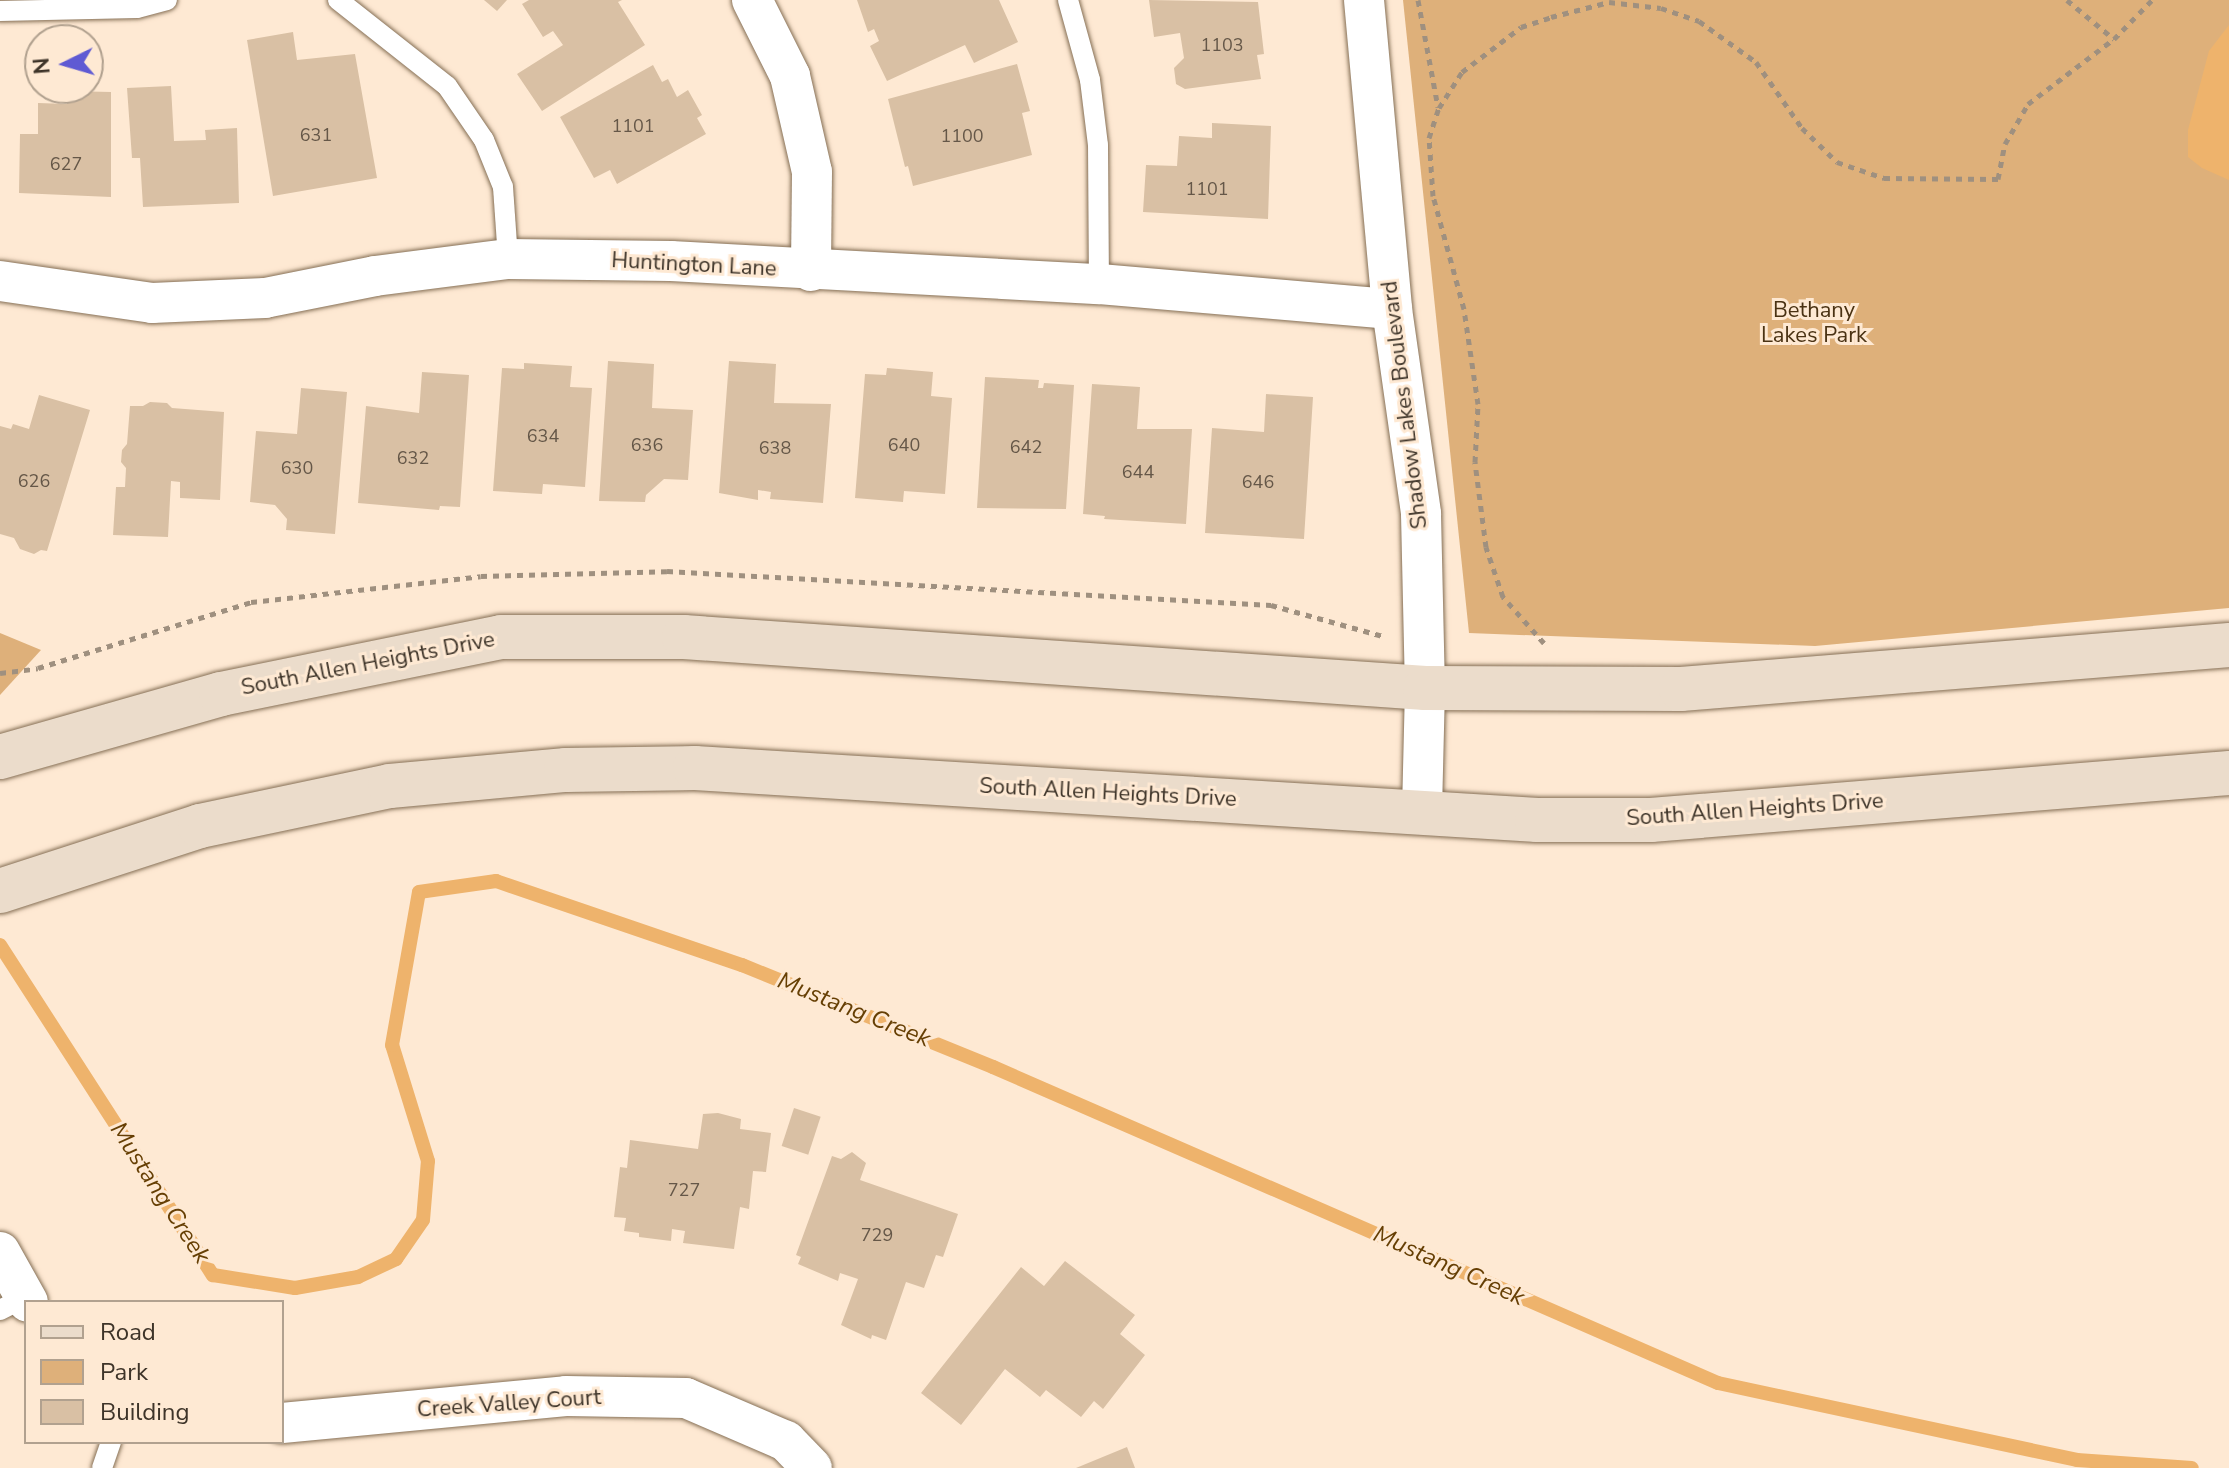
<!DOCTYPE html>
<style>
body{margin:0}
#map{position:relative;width:2229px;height:1468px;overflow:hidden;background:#fee9d3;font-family:"Nunito Sans",sans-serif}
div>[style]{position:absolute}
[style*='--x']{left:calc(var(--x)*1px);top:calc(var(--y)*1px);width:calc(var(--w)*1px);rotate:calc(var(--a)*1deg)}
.green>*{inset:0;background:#deb07a}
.water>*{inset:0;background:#eeb36c}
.stream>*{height:14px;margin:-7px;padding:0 7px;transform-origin:7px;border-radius:7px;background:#eeb36c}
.building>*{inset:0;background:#d9c0a4;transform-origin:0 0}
.path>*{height:5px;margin-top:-2.5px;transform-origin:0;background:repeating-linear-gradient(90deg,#9f907f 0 6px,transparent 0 12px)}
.roads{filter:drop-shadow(0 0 2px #856f55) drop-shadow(0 0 2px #856f55)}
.lane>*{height:20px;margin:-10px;padding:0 10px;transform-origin:10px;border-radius:10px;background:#fff}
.street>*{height:40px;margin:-20px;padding:0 20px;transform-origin:20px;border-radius:20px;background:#fff}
.secondary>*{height:44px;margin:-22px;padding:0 22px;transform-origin:22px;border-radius:22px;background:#ebdccb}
span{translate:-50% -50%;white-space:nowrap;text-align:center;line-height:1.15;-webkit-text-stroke:6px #fee9d3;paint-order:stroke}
.number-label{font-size:18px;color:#655748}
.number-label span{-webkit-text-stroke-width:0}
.street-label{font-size:22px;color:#3e3429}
.park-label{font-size:22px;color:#4a3213}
.water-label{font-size:24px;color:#663f04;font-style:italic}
.legend{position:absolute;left:24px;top:1300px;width:260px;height:144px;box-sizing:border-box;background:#fee9d3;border:2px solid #b1a18f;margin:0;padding:10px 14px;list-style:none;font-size:24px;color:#3e3429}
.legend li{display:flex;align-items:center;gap:16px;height:40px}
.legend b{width:40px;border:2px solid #b1a18f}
.north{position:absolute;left:24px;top:24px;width:80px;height:80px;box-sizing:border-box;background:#fee9d3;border:2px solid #b1a18f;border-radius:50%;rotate:265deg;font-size:22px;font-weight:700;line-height:32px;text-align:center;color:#3e3429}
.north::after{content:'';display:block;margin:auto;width:28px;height:36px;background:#5f5ad3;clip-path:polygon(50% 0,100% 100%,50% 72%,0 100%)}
</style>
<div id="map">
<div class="green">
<i style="clip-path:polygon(1403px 0,2229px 0,2229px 608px,1815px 646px,1469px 633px)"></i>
<i style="clip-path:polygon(0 633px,41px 650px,0 695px)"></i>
</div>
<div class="water">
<i style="clip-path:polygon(2229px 25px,2229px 180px,2202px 168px,2188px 157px,2188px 130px,2209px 51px)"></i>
</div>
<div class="stream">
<i style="--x:0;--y:945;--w:393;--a:57.2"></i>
<i style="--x:213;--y:1275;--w:83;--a:9"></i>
<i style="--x:295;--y:1288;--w:64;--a:-9.9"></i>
<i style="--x:358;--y:1277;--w:42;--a:-25.3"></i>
<i style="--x:396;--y:1259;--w:47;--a:-55.3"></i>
<i style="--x:423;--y:1220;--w:59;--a:-85.2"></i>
<i style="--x:428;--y:1161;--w:121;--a:-107.2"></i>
<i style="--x:392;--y:1045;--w:155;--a:-80"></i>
<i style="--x:419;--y:892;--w:78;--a:-8.1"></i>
<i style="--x:496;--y:881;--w:260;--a:18.9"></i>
<i style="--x:742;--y:965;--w:271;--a:22.1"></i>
<i style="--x:993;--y:1067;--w:791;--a:23.55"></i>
<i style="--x:1718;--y:1383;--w:367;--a:12.1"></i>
<i style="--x:2077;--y:1460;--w:115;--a:4"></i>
</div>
<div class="building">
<i style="clip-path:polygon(484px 0,507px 0,497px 11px)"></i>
<i style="clip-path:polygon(529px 0,622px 0,618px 2px,645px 45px,542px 111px,517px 74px,563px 45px,553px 31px,543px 37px,522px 4px)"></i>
<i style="clip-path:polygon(857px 0,999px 0,1018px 42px,974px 63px,965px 45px,887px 81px,870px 46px,879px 41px,874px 29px,868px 32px)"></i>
<i style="clip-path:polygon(1149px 0,1258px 2px,1264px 54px,1257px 55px,1261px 79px,1185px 89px,1176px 84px,1174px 68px,1184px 58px,1180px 33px,1154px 37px)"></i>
<i style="clip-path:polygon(293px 32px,297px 60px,355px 54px,377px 178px,273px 196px,247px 40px)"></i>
<i style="clip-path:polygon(1017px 64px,1030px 111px,1022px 113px,1032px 155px,913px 186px,908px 166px,905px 167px,888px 99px)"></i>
<i style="clip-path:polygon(653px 65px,662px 82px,668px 79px,677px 97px,688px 90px,702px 115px,697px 118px,706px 134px,617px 184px,610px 170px,594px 178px,560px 117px)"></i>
<i style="clip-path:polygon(171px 86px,174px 141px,206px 140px,205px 130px,237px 128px,239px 203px,143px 207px,140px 158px,132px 158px,127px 88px)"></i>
<i style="clip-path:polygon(67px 91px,111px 92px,111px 197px,19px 193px,20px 134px,38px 134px,38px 103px,67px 104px)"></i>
<i style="clip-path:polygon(1212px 123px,1271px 126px,1268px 219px,1143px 212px,1146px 165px,1177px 166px,1179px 136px,1212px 138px)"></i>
<i style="clip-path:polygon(608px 361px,654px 364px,652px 408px,693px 410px,688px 480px,664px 479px,646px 495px,645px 502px,599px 501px)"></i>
<i style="clip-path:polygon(729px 361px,776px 364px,774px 403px,831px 404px,823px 503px,770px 499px,771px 492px,758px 490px,758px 500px,719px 493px)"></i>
<i style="clip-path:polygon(524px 363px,572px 366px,570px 387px,592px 388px,585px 487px,543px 484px,542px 494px,493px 491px,502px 368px,524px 369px)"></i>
<i style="clip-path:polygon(887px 368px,933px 372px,931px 396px,952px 398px,945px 494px,904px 491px,903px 502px,855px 498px,865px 374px,886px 375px)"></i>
<i style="clip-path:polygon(422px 372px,469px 375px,460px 507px,440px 506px,439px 510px,358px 503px,366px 406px,419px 413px)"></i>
<i style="clip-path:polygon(985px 377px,1039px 380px,1038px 388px,1043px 388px,1044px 383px,1074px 385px,1066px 509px,977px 508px)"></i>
<i style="clip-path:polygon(1092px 384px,1140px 387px,1137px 429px,1192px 429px,1186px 524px,1104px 519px,1105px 516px,1083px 514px)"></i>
<i style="clip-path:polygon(301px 388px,347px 392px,335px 534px,286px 530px,287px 519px,275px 505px,250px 502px,256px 431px,297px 434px)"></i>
<i style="clip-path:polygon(1266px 394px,1313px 397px,1304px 539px,1205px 533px,1212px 428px,1264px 432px)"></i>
<i style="clip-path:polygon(39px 395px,90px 410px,47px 551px,41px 550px,34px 554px,20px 549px,14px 538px,0 534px,0 426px,11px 429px,13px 424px,29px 429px)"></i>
<i style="clip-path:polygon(150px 402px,167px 403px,172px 408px,224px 412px,220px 500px,180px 498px,180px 482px,171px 481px,168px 537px,113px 535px,116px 487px,125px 487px,126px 468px,121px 462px,122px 450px,127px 444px,130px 406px,143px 406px)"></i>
<i style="left:794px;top:1108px;width:28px;height:40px;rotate:18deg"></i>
<i style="clip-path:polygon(718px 1113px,741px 1119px,740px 1129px,771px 1133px,766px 1172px,753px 1171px,749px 1209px,740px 1207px,734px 1249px,683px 1243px,685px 1231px,672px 1229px,671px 1241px,639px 1237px,639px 1233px,624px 1231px,626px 1218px,614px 1217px,620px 1167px,627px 1168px,630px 1140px,698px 1149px,703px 1114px)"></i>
<i style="clip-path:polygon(852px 1152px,866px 1163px,860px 1180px,958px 1214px,943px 1257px,936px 1255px,924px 1288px,906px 1282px,886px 1340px,872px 1335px,871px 1339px,841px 1325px,858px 1279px,840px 1273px,838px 1281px,798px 1264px,801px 1257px,796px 1255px,832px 1156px,841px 1159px)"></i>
<i style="clip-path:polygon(1065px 1261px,1135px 1315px,1120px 1334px,1145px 1355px,1103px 1409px,1094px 1401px,1081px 1417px,1046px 1390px,1040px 1397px,1005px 1369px,961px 1425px,921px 1393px,1021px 1267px,1044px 1286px)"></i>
<i style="clip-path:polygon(1127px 1447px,1135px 1468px,1076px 1468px)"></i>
</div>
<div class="path">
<i style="--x:1418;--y:0;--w:109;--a:79.4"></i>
<i style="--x:2067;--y:0;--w:61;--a:39.7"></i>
<i style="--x:2114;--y:39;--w:54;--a:-45.7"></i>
<i style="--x:1544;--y:643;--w:62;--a:-131.7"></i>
<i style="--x:1503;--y:597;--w:53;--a:-108.8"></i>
<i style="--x:1486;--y:547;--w:86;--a:-97.4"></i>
<i style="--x:1475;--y:462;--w:58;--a:-87"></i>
<i style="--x:1478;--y:404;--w:96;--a:-98.4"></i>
<i style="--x:1464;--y:309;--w:117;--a:-105.3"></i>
<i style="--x:1433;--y:196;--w:58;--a:-93.9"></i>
<i style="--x:1429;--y:138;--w:32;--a:-72"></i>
<i style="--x:1439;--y:108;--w:43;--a:-57.4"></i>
<i style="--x:1462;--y:72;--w:74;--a:-37.3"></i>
<i style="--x:1521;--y:27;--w:32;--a:-18"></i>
<i style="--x:1551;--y:17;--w:60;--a:-14.5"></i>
<i style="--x:1609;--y:2;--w:52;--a:6.6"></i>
<i style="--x:1661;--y:8;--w:40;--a:18.9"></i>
<i style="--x:1699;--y:21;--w:70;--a:35.7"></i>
<i style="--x:1756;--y:62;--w:80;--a:55.1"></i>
<i style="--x:1802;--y:128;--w:49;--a:44.2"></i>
<i style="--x:1837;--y:162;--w:50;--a:18.8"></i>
<i style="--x:1884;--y:178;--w:114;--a:0.5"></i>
<i style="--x:1998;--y:179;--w:36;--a:-79"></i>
<i style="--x:2005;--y:144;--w:46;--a:-60.1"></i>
<i style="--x:2028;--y:104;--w:108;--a:-37.1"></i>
<i style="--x:0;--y:673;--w:38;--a:-7"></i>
<i style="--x:38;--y:668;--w:223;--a:-17.2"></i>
<i style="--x:251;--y:602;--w:231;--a:-6.4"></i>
<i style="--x:481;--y:576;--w:186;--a:-1.5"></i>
<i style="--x:667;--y:571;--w:605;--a:3.22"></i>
<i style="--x:1271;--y:605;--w:116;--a:15.5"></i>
</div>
<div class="roads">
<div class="lane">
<i style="--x:338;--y:0;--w:139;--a:38.3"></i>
<i style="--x:447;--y:86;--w:65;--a:55.6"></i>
<i style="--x:484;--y:140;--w:51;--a:68"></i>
<i style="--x:503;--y:187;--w:72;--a:86"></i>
<i style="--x:1068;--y:0;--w:83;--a:74.6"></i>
<i style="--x:1090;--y:80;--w:65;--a:83"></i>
<i style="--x:1098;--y:145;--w:139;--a:89.6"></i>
<i style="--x:0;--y:11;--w:137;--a:-1.3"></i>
<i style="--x:137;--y:8;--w:31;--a:-15"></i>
<i style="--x:0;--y:1310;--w:28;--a:-27"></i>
<i style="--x:102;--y:1468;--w:28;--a:-71"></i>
</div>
<div class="street">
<i style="--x:752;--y:0;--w:85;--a:63.4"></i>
<i style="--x:790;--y:76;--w:98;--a:77.1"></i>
<i style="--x:812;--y:172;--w:99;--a:90.6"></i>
<i style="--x:1364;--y:0;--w:310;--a:84.8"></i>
<i style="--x:1392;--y:309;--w:207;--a:81.9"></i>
<i style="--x:1421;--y:514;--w:174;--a:88.7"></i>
<i style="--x:1425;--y:688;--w:124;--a:91.4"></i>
<i style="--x:0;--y:281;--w:154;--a:8.2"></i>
<i style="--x:152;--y:303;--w:113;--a:-2.5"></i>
<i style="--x:265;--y:298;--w:112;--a:-11.3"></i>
<i style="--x:375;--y:276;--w:134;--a:-7.3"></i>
<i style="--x:508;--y:259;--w:163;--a:0.7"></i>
<i style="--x:671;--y:261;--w:429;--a:3.1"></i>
<i style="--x:1099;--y:284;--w:294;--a:4.9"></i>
<i style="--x:0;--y:1252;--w:57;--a:60.8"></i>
<i style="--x:282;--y:1423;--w:285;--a:-5.4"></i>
<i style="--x:566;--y:1396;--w:120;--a:1"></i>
<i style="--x:686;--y:1398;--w:109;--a:23.3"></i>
<i style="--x:786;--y:1441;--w:37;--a:46"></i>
</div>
<div class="secondary">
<i style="--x:0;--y:757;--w:230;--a:-15.9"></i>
<i style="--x:221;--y:694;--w:286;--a:-11.5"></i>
<i style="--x:501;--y:637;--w:183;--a:0"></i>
<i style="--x:684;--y:637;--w:743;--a:3.94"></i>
<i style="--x:1425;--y:688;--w:256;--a:0.2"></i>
<i style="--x:1681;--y:689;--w:550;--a:-4.59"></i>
<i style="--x:0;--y:891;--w:210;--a:-18"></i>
<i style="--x:200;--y:826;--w:194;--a:-11.9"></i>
<i style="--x:390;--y:786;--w:177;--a:-5.2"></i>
<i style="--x:566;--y:770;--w:129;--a:-0.9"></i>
<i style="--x:695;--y:768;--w:844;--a:3.53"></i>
<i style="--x:1537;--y:820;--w:114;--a:0"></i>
<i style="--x:1651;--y:820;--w:580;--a:-4.65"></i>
</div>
</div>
<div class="number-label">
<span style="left:1222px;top:45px">1103</span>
<span style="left:633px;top:126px">1101</span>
<span style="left:316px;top:135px">631</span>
<span style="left:962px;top:136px">1100</span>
<span style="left:66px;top:164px">627</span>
<span style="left:1207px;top:189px">1101</span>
<span style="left:543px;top:436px">634</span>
<span style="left:647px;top:445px">636</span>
<span style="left:904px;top:445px">640</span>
<span style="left:1026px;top:447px">642</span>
<span style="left:775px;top:448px">638</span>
<span style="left:413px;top:458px">632</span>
<span style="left:297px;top:468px">630</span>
<span style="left:1138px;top:472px">644</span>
<span style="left:34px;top:481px">626</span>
<span style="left:1258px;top:482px">646</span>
<span style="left:684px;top:1190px">727</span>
<span style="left:877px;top:1235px">729</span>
</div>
<div class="street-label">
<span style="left:694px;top:265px;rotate:3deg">Huntington Lane</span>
<span style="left:1405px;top:405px;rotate:-97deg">Shadow Lakes Boulevard</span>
<span style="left:368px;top:664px;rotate:-11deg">South Allen Heights Drive</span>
<span style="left:1108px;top:793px;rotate:3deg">South Allen Heights Drive</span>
<span style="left:1755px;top:810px;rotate:-4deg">South Allen Heights Drive</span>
<span style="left:509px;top:1404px;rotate:-4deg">Creek Valley Court</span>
</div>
<div class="park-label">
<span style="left:1814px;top:323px">Bethany<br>Lakes Park</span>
</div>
<div class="water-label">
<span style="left:854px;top:1010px;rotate:22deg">Mustang Creek</span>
<span style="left:160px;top:1193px;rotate:57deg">Mustang Creek</span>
<span style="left:1449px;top:1266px;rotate:24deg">Mustang Creek</span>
</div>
<ul class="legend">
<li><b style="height:10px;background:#ebdccb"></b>Road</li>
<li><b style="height:22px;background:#deb07a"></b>Park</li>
<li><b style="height:22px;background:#d9c0a4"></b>Building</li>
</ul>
<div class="north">N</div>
</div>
